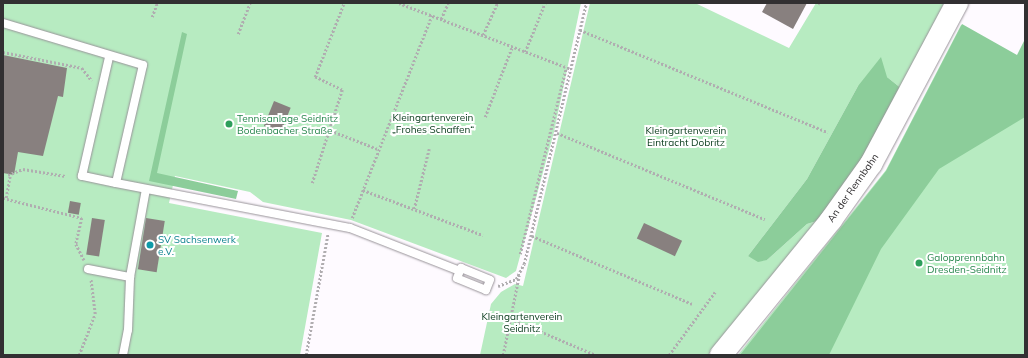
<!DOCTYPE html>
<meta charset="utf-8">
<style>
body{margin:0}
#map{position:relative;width:1028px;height:358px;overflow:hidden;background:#fefaff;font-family:Mulish,sans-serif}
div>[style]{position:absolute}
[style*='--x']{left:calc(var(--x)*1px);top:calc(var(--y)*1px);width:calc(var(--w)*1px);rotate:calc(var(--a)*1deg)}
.green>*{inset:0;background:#b7ebc1}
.forest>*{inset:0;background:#8ccd9a}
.building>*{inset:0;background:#88807f;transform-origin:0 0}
.path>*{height:2.5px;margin-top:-1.25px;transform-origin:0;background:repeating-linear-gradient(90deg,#b0adb0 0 2px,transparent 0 4px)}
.roads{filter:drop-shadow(0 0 1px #989399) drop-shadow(0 0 1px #989399)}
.lane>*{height:8px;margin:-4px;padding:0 4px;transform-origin:4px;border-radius:4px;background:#fff}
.secondary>*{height:22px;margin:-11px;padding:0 11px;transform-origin:11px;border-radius:11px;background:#fff}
.dots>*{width:11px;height:11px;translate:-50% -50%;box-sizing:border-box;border:2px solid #fff;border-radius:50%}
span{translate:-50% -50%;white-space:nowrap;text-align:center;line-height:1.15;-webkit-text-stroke:4px #fff;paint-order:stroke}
.park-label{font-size:10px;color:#043717}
.leisure-label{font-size:10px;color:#27864d}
.left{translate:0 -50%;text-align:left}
.street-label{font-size:10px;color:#323032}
.culture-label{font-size:10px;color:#0d838f}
.frame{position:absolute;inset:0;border:4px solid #323032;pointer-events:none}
</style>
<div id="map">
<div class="green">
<i style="clip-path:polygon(3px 3px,581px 3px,554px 132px,516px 271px,506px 278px,351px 220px,263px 202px,250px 192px,175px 176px,169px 203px,322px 233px,300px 355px,3px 355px)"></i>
<i style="clip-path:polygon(590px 3px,695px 3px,789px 48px,816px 3px,944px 3px,902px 89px,887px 77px,858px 86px,807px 179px,748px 256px,767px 260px,807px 224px,817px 221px,708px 355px,480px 355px,491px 304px,501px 292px,515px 284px,523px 286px)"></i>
<i style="clip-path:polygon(961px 25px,1014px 59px,1025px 48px,1025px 355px,738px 355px,886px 170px)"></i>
</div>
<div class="forest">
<i style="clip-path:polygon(962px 24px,1017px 55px,1025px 39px,1025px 117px,939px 169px,881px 249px,829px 355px,740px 355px,886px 171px)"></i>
<i style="clip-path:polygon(182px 32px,187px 34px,157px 173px,238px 191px,236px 199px,149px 181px)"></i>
<i style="clip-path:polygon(881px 57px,887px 77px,902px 89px,860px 162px,817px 221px,807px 224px,767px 260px,758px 262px,748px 256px,807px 179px,858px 86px)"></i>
</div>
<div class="building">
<i style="clip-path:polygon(767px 3px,807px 3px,793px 29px,762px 12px)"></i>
<i style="clip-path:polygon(3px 55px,67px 68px,63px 97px,58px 96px,43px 156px,18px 152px,14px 175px,3px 173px)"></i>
<i style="left:274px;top:101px;width:18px;height:27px;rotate:22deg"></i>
<i style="left:70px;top:201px;width:11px;height:12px;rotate:10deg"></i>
<i style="left:92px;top:218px;width:13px;height:37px;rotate:9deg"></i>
<i style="left:146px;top:218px;width:19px;height:52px;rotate:9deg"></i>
<i style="left:644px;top:223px;width:42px;height:17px;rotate:25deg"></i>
</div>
<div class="path">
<i style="--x:399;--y:3;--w:184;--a:21"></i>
<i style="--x:818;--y:4;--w:1;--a:-45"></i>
<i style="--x:152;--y:17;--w:15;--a:-70"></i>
<i style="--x:441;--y:19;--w:17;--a:-66"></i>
<i style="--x:580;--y:30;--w:268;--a:22.4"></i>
<i style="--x:238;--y:34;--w:33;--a:-69"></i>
<i style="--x:483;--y:35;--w:35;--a:-66"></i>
<i style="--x:3;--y:52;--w:81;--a:11.4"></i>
<i style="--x:82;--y:68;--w:16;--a:52"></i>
<i style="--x:525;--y:52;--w:53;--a:-67.8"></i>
<i style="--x:485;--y:117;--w:75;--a:-68.9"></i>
<i style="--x:327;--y:129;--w:55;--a:21.4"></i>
<i style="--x:557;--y:133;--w:225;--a:22.5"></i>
<i style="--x:8;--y:175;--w:16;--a:-22"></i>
<i style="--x:23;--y:169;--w:43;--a:9.5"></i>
<i style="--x:312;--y:183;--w:98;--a:-72.1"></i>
<i style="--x:342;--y:90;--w:30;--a:-154"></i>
<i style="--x:315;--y:77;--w:79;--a:-68.6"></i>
<i style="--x:363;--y:190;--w:128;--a:20.6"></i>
<i style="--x:3;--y:198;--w:81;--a:14.2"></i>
<i style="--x:82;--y:218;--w:27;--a:103"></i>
<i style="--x:76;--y:244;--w:18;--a:63"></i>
<i style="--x:6;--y:198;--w:22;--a:-80"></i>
<i style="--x:414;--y:209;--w:62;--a:-76"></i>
<i style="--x:352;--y:218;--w:218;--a:-68.5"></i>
<i style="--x:532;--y:236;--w:174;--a:23"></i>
<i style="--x:520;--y:254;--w:192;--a:-76.1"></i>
<i style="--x:498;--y:286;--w:19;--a:-21"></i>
<i style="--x:516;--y:279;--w:17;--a:-62"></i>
<i style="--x:524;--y:264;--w:268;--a:-76.6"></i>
<i style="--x:511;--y:319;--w:92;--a:23"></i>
<i style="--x:79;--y:355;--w:44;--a:-68.7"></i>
<i style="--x:95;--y:314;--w:35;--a:-97"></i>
<i style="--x:306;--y:355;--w:124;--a:-79.8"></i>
<i style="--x:503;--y:355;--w:81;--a:-78.6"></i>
<i style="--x:669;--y:355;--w:78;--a:-53.9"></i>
</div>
<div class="roads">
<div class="lane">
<i style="--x:3;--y:23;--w:146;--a:16.7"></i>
<i style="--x:143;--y:65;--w:121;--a:102.9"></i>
<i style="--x:116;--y:183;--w:35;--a:-168"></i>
<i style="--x:82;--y:176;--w:122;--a:-77.2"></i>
<i style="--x:116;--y:183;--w:238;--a:10.9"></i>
<i style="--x:350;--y:228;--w:118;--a:21.4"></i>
<i style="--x:461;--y:268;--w:31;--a:22"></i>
<i style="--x:490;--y:280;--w:11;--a:112"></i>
<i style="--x:486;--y:290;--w:31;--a:-158"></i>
<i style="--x:457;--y:278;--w:11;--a:-68"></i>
<i style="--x:88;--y:269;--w:43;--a:10.8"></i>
<i style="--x:130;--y:277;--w:89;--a:-79.7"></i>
<i style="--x:123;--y:355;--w:25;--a:-79"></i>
<i style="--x:128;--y:330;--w:53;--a:-87.8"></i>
</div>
<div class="secondary">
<i style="--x:721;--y:355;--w:174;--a:-50.8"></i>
<i style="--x:831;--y:220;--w:69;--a:-54.5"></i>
<i style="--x:871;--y:164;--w:183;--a:-61.9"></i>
</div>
</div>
<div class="dots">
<i style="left:229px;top:124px;background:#2e9e5b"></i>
<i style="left:150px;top:245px;background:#0f9aa8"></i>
<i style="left:919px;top:263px;background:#2e9e5b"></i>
</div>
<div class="park-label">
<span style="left:433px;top:123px">Kleingartenverein<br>„Frohes Schaffen“</span>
<span style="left:686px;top:136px">Kleingartenverein<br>Eintracht Dobritz</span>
<span style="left:522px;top:322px">Kleingartenverein<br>Seidnitz</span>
</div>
<div class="leisure-label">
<span class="left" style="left:237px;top:124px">Tennisanlage Seidnitz<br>Bodenbacher Straße</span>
<span class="left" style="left:927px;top:263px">Galopprennbahn<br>Dresden-Seidnitz</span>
</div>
<div class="street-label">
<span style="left:853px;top:188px;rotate:-55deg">An der Rennbahn</span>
</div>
<div class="culture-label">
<span class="left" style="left:158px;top:245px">SV Sachsenwerk<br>e.V.</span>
</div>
<div class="frame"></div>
</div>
